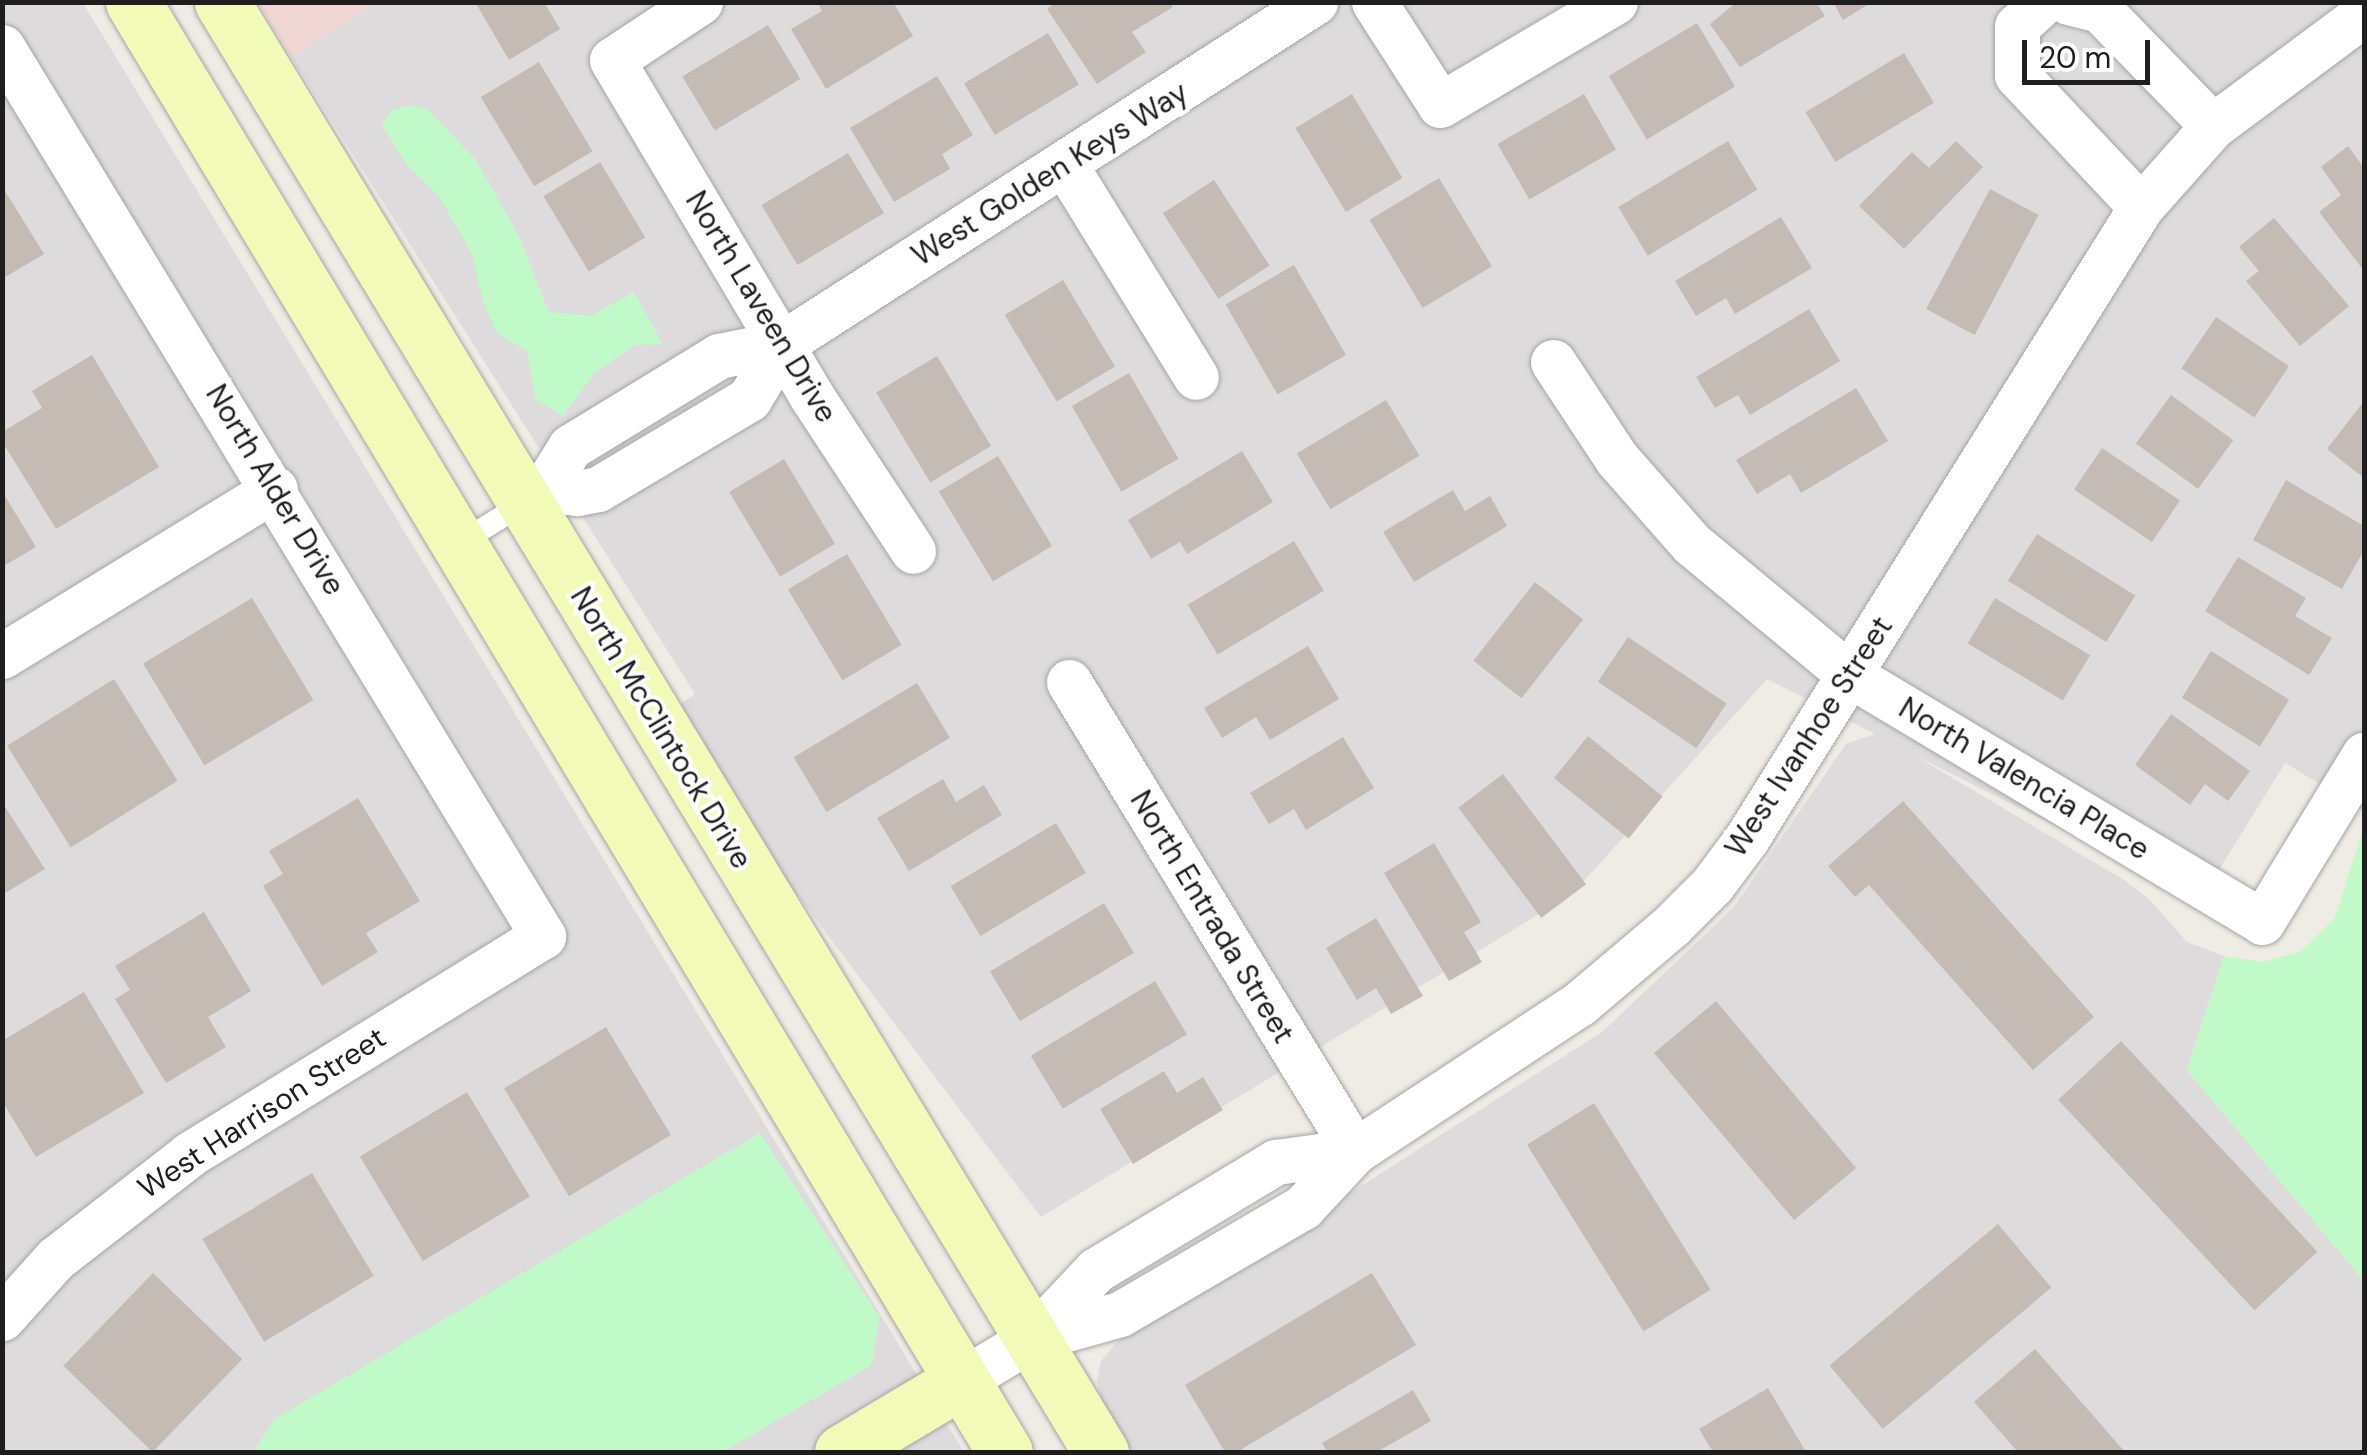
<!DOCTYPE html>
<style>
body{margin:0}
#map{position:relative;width:2367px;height:1455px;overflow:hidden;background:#efece5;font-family:"DM Sans",sans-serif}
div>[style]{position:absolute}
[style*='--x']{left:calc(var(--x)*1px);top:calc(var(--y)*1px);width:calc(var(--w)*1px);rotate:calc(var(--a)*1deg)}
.residential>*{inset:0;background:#dddbdb}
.commercial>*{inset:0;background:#f0d7d4}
.park>*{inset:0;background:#c1fac9}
.building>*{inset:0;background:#c4bcb4;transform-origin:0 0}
.roads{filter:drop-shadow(0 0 2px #a5a5a5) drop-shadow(0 0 2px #a5a5a5)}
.lane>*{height:22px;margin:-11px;padding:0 11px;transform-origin:11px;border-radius:11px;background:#fff}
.street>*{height:45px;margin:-22.5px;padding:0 22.5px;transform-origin:22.5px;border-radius:22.5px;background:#fff}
.secondary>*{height:55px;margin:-27.5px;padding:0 27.5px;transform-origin:27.5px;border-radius:27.5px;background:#f2fab8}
span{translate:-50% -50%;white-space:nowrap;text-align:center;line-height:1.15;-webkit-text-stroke:8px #fff;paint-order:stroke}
.street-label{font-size:30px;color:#1e1e1e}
.frame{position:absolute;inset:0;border:5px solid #1e1e1e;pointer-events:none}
.scale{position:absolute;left:2022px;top:40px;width:128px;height:45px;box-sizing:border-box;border:5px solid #1e1e1e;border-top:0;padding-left:12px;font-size:30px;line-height:35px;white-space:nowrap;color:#1e1e1e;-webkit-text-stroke:8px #fff;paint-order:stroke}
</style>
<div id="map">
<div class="residential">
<i style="clip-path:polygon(377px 2px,2364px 3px,2364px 811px,2285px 763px,2201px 899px,1914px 755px,2124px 880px,2150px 900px,2187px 942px,2224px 956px,2187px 1070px,2364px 1281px,2364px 1452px,1130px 1452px,1104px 1408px,1097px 1382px,1101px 1361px,1117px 1342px,1602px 1032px,1733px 908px,1846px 744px,1875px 734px,1767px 679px,1572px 894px,1041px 1217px,662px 716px,695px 694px,291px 57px)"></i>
<i style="clip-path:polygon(3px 3px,83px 3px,964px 1452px,3px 1452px)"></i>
</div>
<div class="commercial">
<i style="clip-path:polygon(258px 3px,377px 3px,291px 57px)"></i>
</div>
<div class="park">
<i style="clip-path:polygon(412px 105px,427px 109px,476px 160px,520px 238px,549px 312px,590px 316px,634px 292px,663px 344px,635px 345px,594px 374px,563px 416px,536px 400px,527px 351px,497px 333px,483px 301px,472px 254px,439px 196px,408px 166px,382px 125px,392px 110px)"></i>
<i style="clip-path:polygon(2364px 826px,2364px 1281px,2187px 1070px,2224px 956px,2263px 962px,2302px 951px,2335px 918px)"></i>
<i style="clip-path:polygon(760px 1133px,880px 1318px,872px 1365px,723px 1452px,253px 1452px,275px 1419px)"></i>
</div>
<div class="building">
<i style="clip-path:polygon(475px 2px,544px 2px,560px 29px,509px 60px)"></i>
<i style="clip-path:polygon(817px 2px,893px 2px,913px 36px,826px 89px,791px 29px,822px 11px)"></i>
<i style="clip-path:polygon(1056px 2px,1170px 2px,1173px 7px,1132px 32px,1146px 52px,1097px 84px,1047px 9px)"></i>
<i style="clip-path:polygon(1737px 2px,1816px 2px,1825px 16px,1740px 67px,1710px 24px)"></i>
<i style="clip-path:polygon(1833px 2px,1872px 2px,1843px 20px)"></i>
<i style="left:1697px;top:23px;width:74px;height:103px;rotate:59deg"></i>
<i style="left:768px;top:25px;width:63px;height:100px;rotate:59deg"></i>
<i style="left:1048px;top:33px;width:60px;height:98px;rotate:59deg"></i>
<i style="left:1904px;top:53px;width:58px;height:115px;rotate:59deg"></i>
<i style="left:539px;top:62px;width:104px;height:68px;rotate:59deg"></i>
<i style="clip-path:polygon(937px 76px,973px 135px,942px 154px,950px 169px,894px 202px,850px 128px)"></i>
<i style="left:1352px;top:94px;width:98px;height:66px;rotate:59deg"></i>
<i style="left:1584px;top:94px;width:64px;height:100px;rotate:60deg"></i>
<i style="left:1728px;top:141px;width:57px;height:128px;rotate:59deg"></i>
<i style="clip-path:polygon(1956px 141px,1983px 167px,1904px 249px,1859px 206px,1912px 152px,1929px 168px)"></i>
<i style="clip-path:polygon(2348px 146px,2364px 168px,2364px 271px,2319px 212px,2341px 195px,2321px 167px)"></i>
<i style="left:848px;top:153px;width:70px;height:101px;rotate:59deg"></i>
<i style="left:600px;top:162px;width:88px;height:66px;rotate:59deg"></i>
<i style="left:1439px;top:178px;width:103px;height:81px;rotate:59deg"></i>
<i style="left:1214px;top:180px;width:102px;height:61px;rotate:57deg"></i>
<i style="clip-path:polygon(2px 186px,44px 254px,2px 279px)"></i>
<i style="left:1990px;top:189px;width:55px;height:136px;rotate:28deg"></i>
<i style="clip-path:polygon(1781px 217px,1812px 268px,1735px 314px,1726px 298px,1696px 316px,1675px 281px)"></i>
<i style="clip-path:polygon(2274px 218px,2349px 306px,2300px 346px,2246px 281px,2259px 271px,2239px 247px)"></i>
<i style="left:1294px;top:265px;width:104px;height:79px;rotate:60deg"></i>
<i style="left:1063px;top:280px;width:101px;height:68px;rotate:59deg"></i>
<i style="clip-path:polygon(1809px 309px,1840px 361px,1750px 415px,1738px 395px,1715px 408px,1696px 377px)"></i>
<i style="left:2216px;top:317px;width:88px;height:62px;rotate:34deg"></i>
<i style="clip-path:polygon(92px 355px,159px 467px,56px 529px,2px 441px,2px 432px,42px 408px,32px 391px)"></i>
<i style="left:937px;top:356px;width:105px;height:71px;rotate:59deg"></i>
<i style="left:1129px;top:373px;width:99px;height:66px;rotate:60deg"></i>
<i style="clip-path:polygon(1856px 388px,1888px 441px,1801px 493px,1790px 474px,1757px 494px,1736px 460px)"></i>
<i style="left:2171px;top:395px;width:77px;height:60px;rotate:36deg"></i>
<i style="left:1386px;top:400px;width:65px;height:104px;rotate:59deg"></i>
<i style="clip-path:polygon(2364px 401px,2364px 478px,2327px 449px)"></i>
<i style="left:2102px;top:448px;width:94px;height:50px;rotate:34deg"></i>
<i style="clip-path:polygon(1242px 451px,1273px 502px,1187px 554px,1180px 542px,1151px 559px,1128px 520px)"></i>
<i style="left:998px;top:456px;width:105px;height:69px;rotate:59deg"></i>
<i style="left:784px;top:459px;width:99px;height:64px;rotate:59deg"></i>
<i style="clip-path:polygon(2286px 480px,2364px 526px,2364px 550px,2342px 589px,2253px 540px)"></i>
<i style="clip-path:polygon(1453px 490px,1465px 511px,1490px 496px,1507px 526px,1414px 582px,1383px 532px)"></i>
<i style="clip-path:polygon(2px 491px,36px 547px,2px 567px)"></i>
<i style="left:2037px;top:534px;width:116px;height:55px;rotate:32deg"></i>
<i style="left:1294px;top:541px;width:58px;height:124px;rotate:59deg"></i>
<i style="left:847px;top:554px;width:106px;height:69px;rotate:59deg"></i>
<i style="clip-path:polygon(2238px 557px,2306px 598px,2295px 616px,2332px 638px,2309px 675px,2205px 611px)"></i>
<i style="left:1535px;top:582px;width:61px;height:100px;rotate:38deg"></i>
<i style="left:252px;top:598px;width:119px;height:127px;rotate:59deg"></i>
<i style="left:1995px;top:598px;width:111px;height:53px;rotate:31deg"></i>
<i style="left:1628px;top:637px;width:119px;height:54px;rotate:34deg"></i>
<i style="clip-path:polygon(1308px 646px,1339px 699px,1270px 740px,1256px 717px,1222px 738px,1204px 708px)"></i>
<i style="left:2211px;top:651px;width:92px;height:55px;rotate:32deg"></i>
<i style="left:114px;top:679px;width:120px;height:126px;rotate:58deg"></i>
<i style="left:917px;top:683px;width:64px;height:144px;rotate:59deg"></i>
<i style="clip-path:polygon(2171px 714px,2250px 771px,2228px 801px,2205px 784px,2190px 805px,2135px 765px)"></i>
<i style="left:1588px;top:736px;width:96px;height:54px;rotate:39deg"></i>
<i style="clip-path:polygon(1343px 737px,1374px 788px,1306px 830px,1294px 809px,1269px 824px,1250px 793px)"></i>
<i style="left:1503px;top:774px;width:138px;height:56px;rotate:53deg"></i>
<i style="clip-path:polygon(943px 779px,956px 802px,984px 785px,1002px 815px,909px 871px,877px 818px)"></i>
<i style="clip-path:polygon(358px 798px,420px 901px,366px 933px,378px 952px,322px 986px,263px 886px,283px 874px,269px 851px)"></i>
<i style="clip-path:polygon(1903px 801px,2094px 1017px,2033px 1070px,1869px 885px,1855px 897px,1828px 866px)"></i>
<i style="clip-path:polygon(2px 802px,45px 869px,2px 895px)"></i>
<i style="left:1056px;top:823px;width:58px;height:123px;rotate:59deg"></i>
<i style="clip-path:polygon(1434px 843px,1481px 922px,1464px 932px,1482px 962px,1449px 981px,1384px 873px)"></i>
<i style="left:1104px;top:903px;width:58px;height:133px;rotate:59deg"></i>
<i style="clip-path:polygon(204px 912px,251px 991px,208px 1017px,226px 1047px,166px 1083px,115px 999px,130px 990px,115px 966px)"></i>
<i style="clip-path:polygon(1376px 918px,1423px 996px,1391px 1014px,1376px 988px,1357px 1000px,1326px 948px)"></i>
<i style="left:1155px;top:981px;width:62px;height:145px;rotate:59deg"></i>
<i style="clip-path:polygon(84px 992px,144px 1093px,36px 1157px,2px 1101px,2px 1041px)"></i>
<i style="left:1716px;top:1001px;width:218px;height:81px;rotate:50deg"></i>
<i style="left:606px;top:1027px;width:126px;height:119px;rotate:59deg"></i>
<i style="left:2121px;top:1041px;width:288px;height:86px;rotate:47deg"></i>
<i style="clip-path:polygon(1164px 1071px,1177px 1093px,1203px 1077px,1223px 1110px,1133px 1164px,1100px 1109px)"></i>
<i style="left:467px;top:1092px;width:122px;height:125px;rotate:59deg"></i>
<i style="left:1594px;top:1103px;width:220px;height:79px;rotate:58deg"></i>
<i style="left:312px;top:1173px;width:120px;height:128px;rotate:59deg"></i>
<i style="left:1998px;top:1224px;width:83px;height:220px;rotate:50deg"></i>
<i style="left:153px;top:1273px;width:124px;height:129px;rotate:44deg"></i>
<i style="clip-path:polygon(1372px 1273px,1416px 1345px,1237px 1452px,1225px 1452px,1185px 1385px)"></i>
<i style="clip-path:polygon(2035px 1349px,2125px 1452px,2018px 1452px,1974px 1402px)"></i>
<i style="clip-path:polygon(1768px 1388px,1806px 1452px,1713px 1452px,1699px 1429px)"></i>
<i style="clip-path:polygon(1413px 1390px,1431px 1421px,1377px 1452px,1327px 1452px,1322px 1443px)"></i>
</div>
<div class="roads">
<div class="lane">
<i style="--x:460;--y:543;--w:75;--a:-32"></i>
</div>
<div class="street">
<i style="--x:700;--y:2;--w:105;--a:146.6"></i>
<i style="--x:612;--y:60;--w:392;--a:59.3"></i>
<i style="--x:812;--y:397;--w:184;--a:56.7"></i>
<i style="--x:1374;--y:2;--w:122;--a:57.3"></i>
<i style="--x:1440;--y:105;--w:203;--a:-30.5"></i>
<i style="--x:2043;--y:2;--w:35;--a:137"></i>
<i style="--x:2017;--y:26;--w:49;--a:90"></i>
<i style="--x:2017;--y:75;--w:181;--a:46.8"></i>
<i style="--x:2068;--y:2;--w:33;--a:14"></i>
<i style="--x:2100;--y:10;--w:162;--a:45.8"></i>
<i style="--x:2;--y:47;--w:1041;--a:58.68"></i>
<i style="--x:543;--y:936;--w:416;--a:148.3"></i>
<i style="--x:189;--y:1155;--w:168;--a:142.2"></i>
<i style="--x:56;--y:1258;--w:81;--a:132"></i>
<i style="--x:1065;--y:165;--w:249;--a:58.3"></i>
<i style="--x:1553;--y:362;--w:116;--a:56.6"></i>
<i style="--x:1617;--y:459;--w:113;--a:48.6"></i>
<i style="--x:1692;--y:544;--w:205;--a:39.7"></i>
<i style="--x:1850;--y:675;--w:480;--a:30.9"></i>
<i style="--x:2262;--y:922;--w:196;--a:-58.6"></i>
<i style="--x:544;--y:489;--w:34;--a:7"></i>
<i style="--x:578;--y:493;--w:20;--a:-11"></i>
<i style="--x:598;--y:489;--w:176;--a:-30.8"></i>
<i style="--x:749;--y:399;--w:66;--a:-58.7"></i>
<i style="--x:524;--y:503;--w:24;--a:-35"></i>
<i style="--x:544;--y:489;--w:49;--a:-58.2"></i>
<i style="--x:570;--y:447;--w:175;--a:-31.4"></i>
<i style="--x:719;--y:356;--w:65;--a:-11.5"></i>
<i style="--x:783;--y:343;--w:632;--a:-32.66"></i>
<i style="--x:2;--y:656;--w:320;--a:-31.5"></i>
<i style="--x:1069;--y:682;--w:549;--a:58.62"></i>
<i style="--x:1032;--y:1338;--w:93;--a:-46.7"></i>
<i style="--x:1096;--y:1270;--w:210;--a:-31"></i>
<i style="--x:1276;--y:1162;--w:80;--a:-7.9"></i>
<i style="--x:961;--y:1381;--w:82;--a:-31"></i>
<i style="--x:1031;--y:1339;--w:92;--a:-15.7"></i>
<i style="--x:1120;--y:1314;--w:212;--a:-30.3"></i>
<i style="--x:1303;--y:1207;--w:76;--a:-47.1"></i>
<i style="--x:1355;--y:1151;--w:268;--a:-33.3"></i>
<i style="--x:1579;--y:1004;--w:122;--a:-40.3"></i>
<i style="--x:1672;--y:925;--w:57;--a:-45"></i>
<i style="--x:1712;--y:885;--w:59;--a:-53.3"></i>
<i style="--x:1747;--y:838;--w:744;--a:-58.02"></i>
<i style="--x:2141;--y:207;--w:108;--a:-48.4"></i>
<i style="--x:2213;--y:126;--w:188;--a:-36.6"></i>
</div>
<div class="secondary">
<i style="--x:133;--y:2;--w:1692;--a:58.98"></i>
<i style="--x:222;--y:2;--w:1696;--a:58.78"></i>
<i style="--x:842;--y:1452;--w:139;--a:-30.8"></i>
</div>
</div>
<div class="street-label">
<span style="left:1050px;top:174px;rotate:-32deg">West Golden Keys Way</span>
<span style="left:761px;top:307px;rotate:59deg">North Laveen Drive</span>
<span style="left:275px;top:490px;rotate:59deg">North Alder Drive</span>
<span style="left:661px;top:728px;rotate:59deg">North McClintock Drive</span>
<span style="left:1809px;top:737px;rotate:-57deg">West Ivanhoe Street</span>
<span style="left:2024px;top:779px;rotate:31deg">North Valencia Place</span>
<span style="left:1212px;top:917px;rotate:59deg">North Entrada Street</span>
<span style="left:262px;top:1113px;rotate:-33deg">West Harrison Street</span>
</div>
<div class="frame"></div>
<div class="scale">20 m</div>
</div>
